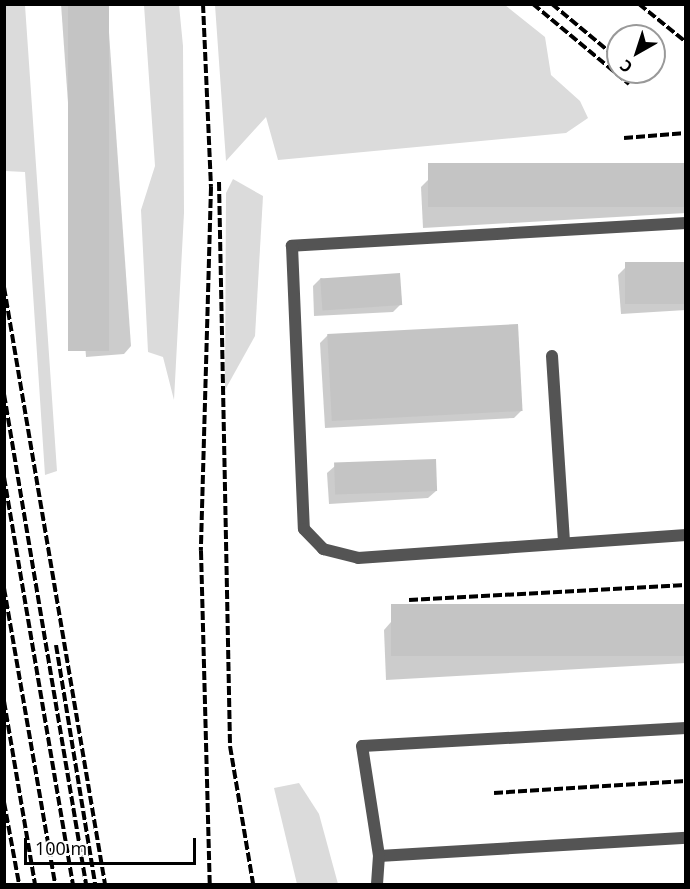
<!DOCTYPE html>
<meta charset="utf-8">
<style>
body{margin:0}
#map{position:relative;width:690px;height:889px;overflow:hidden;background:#fff;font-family:"Open Sans",sans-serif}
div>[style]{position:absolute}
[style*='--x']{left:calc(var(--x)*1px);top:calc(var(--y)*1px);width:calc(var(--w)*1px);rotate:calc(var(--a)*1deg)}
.green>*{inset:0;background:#dbdbdb}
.shadow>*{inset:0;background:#0003}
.building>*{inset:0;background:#c4c4c4;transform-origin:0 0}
.street>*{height:12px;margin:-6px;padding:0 6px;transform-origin:6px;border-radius:6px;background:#545454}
.rail>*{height:4px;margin-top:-2px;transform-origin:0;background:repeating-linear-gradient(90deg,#000 0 9px,transparent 0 12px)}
span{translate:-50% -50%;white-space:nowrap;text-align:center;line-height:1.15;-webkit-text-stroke:4.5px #fff;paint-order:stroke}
.frame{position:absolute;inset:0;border:6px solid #000;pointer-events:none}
.north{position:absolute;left:606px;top:24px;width:60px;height:60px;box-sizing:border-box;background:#fff;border:2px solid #999;border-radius:50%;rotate:219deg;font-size:16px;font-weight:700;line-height:24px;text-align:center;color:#000}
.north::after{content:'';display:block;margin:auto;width:21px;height:27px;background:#000;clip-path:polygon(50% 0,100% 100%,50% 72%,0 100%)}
.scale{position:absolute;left:24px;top:838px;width:172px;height:27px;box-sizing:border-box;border:3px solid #000;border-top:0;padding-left:8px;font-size:18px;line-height:21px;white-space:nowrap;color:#000;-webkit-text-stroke:4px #fff;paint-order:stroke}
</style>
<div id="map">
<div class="green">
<i style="clip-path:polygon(5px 4px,25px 5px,57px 471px,45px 475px,25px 172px,5px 171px)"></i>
<i style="clip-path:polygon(144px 5px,179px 5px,183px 46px,184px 213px,174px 400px,163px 357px,148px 352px,141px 210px,155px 166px)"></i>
<i style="clip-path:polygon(215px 5px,505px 5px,545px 37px,551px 75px,580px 101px,588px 118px,566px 133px,278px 160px,266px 117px,226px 161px)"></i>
<i style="clip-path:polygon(233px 179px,263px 196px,255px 336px,225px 390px,226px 193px)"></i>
<i style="clip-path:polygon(299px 783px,319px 814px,338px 884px,297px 884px,274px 788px)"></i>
</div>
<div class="shadow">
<i style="clip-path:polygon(61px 4px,107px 4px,131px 346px,124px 354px,86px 357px)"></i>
<i style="clip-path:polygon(686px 165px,686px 213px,423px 228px,421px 187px,429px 179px)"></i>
<i style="clip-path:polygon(686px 263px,686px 310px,621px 314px,618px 275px,626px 267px)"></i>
<i style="clip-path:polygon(321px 278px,401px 304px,393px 312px,314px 316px,313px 286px)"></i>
<i style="clip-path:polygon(328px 335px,522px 410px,514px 418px,325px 428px,320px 343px)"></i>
<i style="clip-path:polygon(335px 466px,436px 491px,428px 498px,329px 504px,327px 473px)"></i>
<i style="clip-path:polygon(686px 605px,686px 663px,386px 680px,384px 630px,391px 622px)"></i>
</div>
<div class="building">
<i style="left:68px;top:4px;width:41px;height:347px"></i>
<i style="left:686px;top:163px;width:44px;height:258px;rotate:90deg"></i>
<i style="left:686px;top:262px;width:42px;height:61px;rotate:90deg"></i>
<i style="left:400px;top:273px;width:32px;height:80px;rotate:86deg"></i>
<i style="left:518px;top:324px;width:87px;height:191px;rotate:87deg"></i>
<i style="left:436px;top:459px;width:32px;height:102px;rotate:88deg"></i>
<i style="left:686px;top:604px;width:52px;height:295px;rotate:90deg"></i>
</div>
<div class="street">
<i style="--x:686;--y:223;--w:395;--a:176.7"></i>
<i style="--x:292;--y:246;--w:283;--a:87.6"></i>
<i style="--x:304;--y:529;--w:28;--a:46"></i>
<i style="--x:323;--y:549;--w:36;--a:14"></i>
<i style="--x:358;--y:558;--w:329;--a:-4"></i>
<i style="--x:552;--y:356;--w:187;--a:86.3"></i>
<i style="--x:686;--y:728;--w:324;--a:176.8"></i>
<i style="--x:362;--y:746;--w:111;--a:81.2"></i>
<i style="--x:379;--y:856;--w:308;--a:-3.4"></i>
<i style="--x:377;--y:884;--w:28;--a:-86"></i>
</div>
<div class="rail">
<i style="--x:203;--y:4;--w:183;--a:87.5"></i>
<i style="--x:211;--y:187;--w:364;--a:91.6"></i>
<i style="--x:201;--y:551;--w:333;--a:88.5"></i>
<i style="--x:533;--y:4;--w:125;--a:39.8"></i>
<i style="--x:552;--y:4;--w:86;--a:39.8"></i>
<i style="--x:639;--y:4;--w:60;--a:39"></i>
<i style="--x:634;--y:72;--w:6;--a:39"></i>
<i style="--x:624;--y:138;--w:62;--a:-4.6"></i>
<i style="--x:219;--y:182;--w:564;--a:88.88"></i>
<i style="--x:230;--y:746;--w:140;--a:80.5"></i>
<i style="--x:4;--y:287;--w:605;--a:80.4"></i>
<i style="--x:4;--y:394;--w:497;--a:80.5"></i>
<i style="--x:4;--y:477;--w:413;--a:80.4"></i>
<i style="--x:4;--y:588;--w:300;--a:80.2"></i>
<i style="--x:409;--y:600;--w:277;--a:-3.1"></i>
<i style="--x:56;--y:645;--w:242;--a:80.7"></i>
<i style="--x:4;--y:701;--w:186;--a:80.4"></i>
<i style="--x:494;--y:793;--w:192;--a:-3.6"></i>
<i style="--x:4;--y:802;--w:83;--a:79.6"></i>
</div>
<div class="frame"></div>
<div class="north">С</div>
<div class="scale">100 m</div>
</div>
